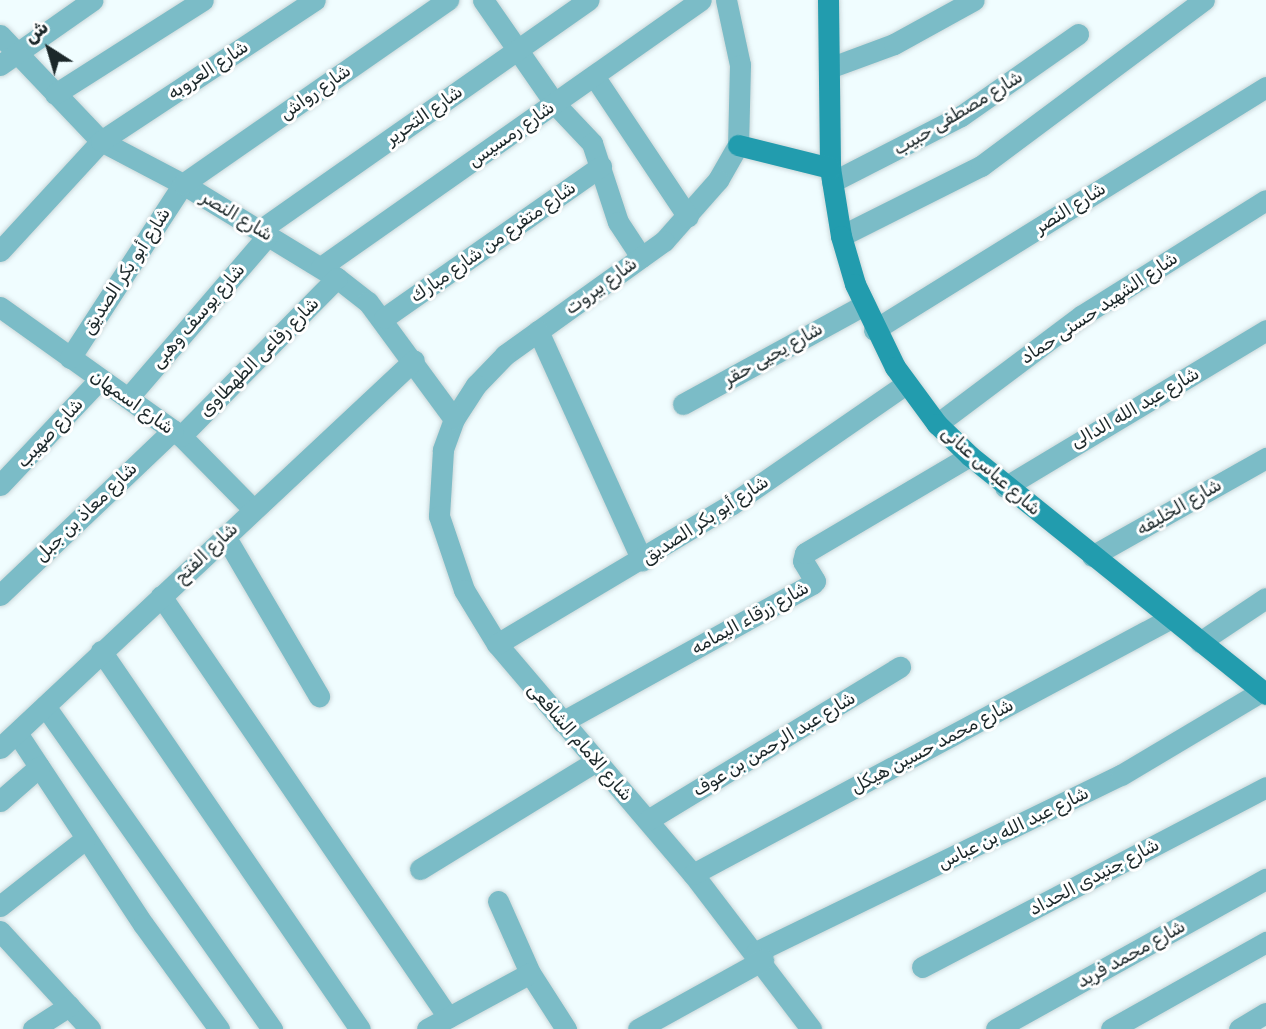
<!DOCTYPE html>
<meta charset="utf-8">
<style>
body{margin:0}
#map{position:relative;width:1266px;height:1029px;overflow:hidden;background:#f0fdff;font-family:Rubik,Vazirmatn,sans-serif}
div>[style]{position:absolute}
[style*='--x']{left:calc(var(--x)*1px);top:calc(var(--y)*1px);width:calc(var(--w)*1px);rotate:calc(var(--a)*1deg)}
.roads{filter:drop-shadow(0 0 2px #cad7d9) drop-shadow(0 0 2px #cad7d9)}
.street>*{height:21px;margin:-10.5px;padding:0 10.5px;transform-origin:10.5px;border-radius:10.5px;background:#7bbcc7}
.secondary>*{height:21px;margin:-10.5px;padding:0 10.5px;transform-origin:10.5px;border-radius:10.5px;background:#229cae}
span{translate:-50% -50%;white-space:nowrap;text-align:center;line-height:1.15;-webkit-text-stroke:6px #fff;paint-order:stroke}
.street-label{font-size:18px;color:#1c282a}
.north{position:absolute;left:14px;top:14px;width:70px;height:70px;-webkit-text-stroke:5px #fff;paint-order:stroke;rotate:323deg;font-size:19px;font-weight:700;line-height:28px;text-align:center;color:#1c282a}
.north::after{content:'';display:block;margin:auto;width:24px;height:32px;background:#1c282a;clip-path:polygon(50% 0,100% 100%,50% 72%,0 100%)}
</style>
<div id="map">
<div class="roads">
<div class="street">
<i style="--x:483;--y:0;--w:126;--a:55.3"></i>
<i style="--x:555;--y:104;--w:54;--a:46.5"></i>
<i style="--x:592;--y:143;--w:83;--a:71.8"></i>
<i style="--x:618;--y:222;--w:42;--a:56.7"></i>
<i style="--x:726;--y:0;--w:66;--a:77.8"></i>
<i style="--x:740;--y:65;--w:80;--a:91.4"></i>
<i style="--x:738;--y:145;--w:40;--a:119.7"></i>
<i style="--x:718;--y:180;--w:81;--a:131.5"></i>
<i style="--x:664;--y:241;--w:196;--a:144.4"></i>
<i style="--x:505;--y:355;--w:42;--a:134"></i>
<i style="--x:476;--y:385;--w:40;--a:122.9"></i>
<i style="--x:454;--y:419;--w:33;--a:110"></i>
<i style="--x:443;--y:450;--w:66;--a:93.5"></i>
<i style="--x:439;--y:516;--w:78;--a:71.3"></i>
<i style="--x:464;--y:590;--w:63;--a:58.6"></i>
<i style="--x:497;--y:644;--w:302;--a:49.6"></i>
<i style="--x:693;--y:874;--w:195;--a:52.7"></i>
<i style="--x:0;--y:35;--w:146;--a:46.4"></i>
<i style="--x:101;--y:141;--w:93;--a:27.7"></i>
<i style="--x:183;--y:184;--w:180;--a:31.4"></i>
<i style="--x:337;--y:278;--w:39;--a:38"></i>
<i style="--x:368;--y:302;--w:145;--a:53.7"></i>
<i style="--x:0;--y:65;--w:113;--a:-35"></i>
<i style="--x:829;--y:68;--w:69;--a:-20.3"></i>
<i style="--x:894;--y:44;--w:91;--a:-28.8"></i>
<i style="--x:594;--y:76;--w:169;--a:56.3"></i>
<i style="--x:55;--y:94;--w:175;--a:-32.4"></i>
<i style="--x:832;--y:182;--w:145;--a:-27.1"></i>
<i style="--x:961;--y:116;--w:143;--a:-35"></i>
<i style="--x:260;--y:230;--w:401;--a:-35"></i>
<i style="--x:841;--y:236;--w:157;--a:-26.6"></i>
<i style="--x:981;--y:166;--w:278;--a:-36.7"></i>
<i style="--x:0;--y:251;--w:149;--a:-47.4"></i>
<i style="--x:101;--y:141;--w:256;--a:-33.4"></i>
<i style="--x:321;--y:267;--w:464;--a:-35.1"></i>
<i style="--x:0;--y:307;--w:222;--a:35.5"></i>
<i style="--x:181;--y:436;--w:103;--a:45.4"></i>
<i style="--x:384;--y:318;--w:265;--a:-35"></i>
<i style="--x:874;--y:330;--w:461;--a:-31.8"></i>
<i style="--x:538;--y:331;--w:252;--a:65.6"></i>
<i style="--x:70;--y:358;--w:207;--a:-57"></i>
<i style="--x:183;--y:184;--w:323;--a:-34.8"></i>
<i style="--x:128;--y:398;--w:215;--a:-49.3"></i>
<i style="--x:683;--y:404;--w:206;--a:-28.7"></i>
<i style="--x:937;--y:424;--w:180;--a:-36.9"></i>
<i style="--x:1081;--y:316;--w:218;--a:-32.1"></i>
<i style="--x:181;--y:436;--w:222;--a:-45.4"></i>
<i style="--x:0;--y:485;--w:144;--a:-46.7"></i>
<i style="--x:1005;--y:487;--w:305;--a:-31"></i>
<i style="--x:225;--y:536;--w:186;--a:59.6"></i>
<i style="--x:1092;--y:556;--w:200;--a:-29.4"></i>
<i style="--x:0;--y:595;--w:239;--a:-43.6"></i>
<i style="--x:161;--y:596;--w:510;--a:55.72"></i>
<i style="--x:1200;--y:642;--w:79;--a:-33.7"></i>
<i style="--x:497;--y:644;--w:274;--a:-30.8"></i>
<i style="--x:732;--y:504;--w:211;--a:-34.6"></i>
<i style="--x:101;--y:651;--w:458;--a:55.6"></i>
<i style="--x:45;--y:706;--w:395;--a:54.9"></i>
<i style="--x:562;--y:722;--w:286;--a:-28.9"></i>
<i style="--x:812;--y:584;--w:4;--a:-45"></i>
<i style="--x:815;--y:581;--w:23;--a:-121"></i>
<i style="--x:803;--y:561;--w:8;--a:-76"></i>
<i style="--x:805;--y:553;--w:191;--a:-30.5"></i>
<i style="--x:17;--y:733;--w:229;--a:56.6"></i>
<i style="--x:143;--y:924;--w:130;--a:54.1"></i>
<i style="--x:0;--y:748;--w:567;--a:-43.14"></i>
<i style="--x:0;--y:801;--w:52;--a:-41.1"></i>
<i style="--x:648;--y:820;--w:295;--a:-31.3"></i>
<i style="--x:420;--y:869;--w:206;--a:-31.5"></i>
<i style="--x:693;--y:874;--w:542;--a:-28.17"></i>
<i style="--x:498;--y:901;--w:79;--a:66"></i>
<i style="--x:530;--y:973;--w:67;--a:57.3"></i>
<i style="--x:0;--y:906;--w:108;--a:-38.2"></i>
<i style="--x:0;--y:931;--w:133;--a:47.4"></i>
<i style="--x:756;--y:952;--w:406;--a:-25.9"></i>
<i style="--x:1121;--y:775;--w:164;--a:-30.8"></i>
<i style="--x:922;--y:967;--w:388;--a:-27.6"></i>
<i style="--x:33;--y:1029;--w:43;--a:-32.6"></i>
<i style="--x:427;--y:1029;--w:117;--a:-28.5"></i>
<i style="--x:638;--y:1029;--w:143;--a:-28.9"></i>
<i style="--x:996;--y:1029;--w:309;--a:-29.1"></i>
<i style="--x:1111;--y:1029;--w:178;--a:-29.3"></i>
<i style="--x:1239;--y:1029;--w:31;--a:-31"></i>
</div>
<div class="secondary">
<i style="--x:828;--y:0;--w:168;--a:89.3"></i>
<i style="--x:830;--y:168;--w:69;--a:80.8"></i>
<i style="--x:841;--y:236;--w:50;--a:73.7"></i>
<i style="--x:855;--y:284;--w:92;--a:64.3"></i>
<i style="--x:895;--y:367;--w:71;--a:53.6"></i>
<i style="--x:937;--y:424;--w:46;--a:44.1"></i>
<i style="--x:970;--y:456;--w:380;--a:38.8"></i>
<i style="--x:738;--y:145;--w:95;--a:14"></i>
</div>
</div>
<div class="street-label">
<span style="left:208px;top:70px;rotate:-33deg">شارع العروبه</span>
<span style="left:315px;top:92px;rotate:-35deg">شارع رواش</span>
<span style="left:958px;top:113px;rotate:-31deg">شارع مصطفى حبيب</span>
<span style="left:424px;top:115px;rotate:-35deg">شارع التحرير</span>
<span style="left:511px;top:134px;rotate:-35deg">شارع رمسيس</span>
<span style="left:1070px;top:208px;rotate:-32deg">شارع النصر</span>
<span style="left:237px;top:216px;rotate:31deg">شارع النصر</span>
<span style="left:493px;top:242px;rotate:-35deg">شارع متفرع من شارع مبارك</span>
<span style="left:126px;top:271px;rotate:-57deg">شارع أبو بكر الصديق</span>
<span style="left:601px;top:286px;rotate:-36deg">شارع بيروت</span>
<span style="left:1099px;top:308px;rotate:-34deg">شارع الشهيد حسنى حماد</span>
<span style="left:198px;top:316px;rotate:-49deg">شارع يوسف وهبى</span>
<span style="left:773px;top:354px;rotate:-29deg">شارع يحيى حقر</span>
<span style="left:259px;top:357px;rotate:-45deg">شارع رفاعى الطهطاوى</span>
<span style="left:132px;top:402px;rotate:35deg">شارع اسمهان</span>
<span style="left:1135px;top:408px;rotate:-30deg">شارع عبد الله الدالى</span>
<span style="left:50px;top:433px;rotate:-47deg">شارع صهيب</span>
<span style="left:991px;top:471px;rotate:41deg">شارع عباس عنانى</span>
<span style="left:1179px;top:507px;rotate:-30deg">شارع الخليفه</span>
<span style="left:86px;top:512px;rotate:-44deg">شارع معاذ بن جبل</span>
<span style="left:705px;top:520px;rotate:-33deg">شارع أبو بكر الصديق</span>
<span style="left:206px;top:553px;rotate:-43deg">شارع الفتح</span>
<span style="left:750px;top:618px;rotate:-29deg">شارع زرقاء اليمامه</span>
<span style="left:580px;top:742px;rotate:49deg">شارع الامام الشافعى</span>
<span style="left:774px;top:744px;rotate:-31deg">شارع عبد الرحمن بن عوف</span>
<span style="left:932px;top:746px;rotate:-28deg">شارع محمد حسين هيكل</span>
<span style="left:1013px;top:828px;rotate:-26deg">شارع عبد الله بن عباس</span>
<span style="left:1094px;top:877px;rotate:-28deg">شارع جنيدى الحداد</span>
<span style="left:1131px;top:954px;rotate:-29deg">شارع محمد فريد</span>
</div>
<div class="north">ش</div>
</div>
